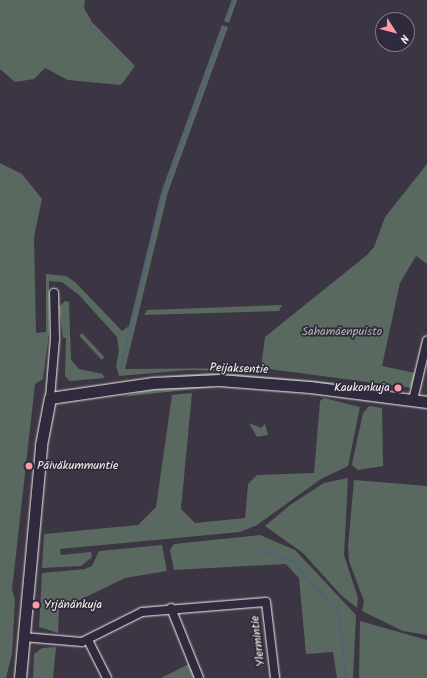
<!DOCTYPE html>
<meta charset="utf-8">
<style>
body{margin:0}
#map{position:relative;width:427px;height:678px;overflow:hidden;background:#3c3544;font-family:Kalam,sans-serif}
div>[style]{position:absolute}
[style*='--x']{left:calc(var(--x)*1px);top:calc(var(--y)*1px);width:calc(var(--w)*1px);rotate:calc(var(--a)*1deg)}
.green>*{inset:0;background:#5a695f;transform-origin:0 0}
.stream>*{height:2px;margin:-1px;padding:0 1px;transform-origin:1px;border-radius:1px;background:#50627b}
.roads{filter:drop-shadow(0 0 1px #f4f1e8) drop-shadow(0 0 1px #f4f1e8)}
.street>*{height:8px;margin:-4px;padding:0 4px;transform-origin:4px;border-radius:4px;background:#2f2a3d}
.secondary>*{height:11px;margin:-5.5px;padding:0 5.5px;transform-origin:5.5px;border-radius:5.5px;background:#2f2a3d}
.dots>*{width:11px;height:11px;translate:-50% -50%;box-sizing:border-box;border:2px solid #2f2a3d;border-radius:50%}
span{translate:-50% -50%;white-space:nowrap;text-align:center;line-height:1.15;-webkit-text-stroke:3.5px #2f2a3d;paint-order:stroke}
.park-label{font-size:12px;color:#afb4aa}
.street-label{font-size:12px;color:#f4f1e8}
.poi-label{font-size:12px;color:#f4f1e8}
.right{translate:-100% -50%;text-align:right}
.left{translate:0 -50%;text-align:left}
.north{position:absolute;left:375px;top:12px;width:40px;height:40px;box-sizing:border-box;background:#2f2a3d;border:1px solid #7e7a81;border-radius:50%;rotate:126deg;font-size:11px;font-weight:700;line-height:16px;text-align:center;color:#f4f1e8}
.north::after{content:'';display:block;margin:auto;width:14px;height:18px;background:#ff9aa2;clip-path:polygon(50% 0,100% 100%,50% 72%,0 100%)}
</style>
<div id="map">
<div class="green">
<i style="clip-path:polygon(0 0,85px 0,84px 8px,92px 22px,135px 66px,121px 85px,68px 80px,45px 68px,34px 79px,15px 82px,0 69px)"></i>
<i style="clip-path:polygon(232px 0,237px 0,229px 23px,224px 21px)"></i>
<i style="clip-path:polygon(222px 25px,228px 27px,168px 192px,125px 369px,261px 368px,265px 337px,367px 255px,374px 247px,385px 217px,427px 164px,427px 264px,416px 256px,400px 283px,382px 366px,415px 373px,413px 388px,261px 368px,258px 372px,189px 370px,119px 376px,116px 366px,119px 351px,117px 337px,79px 295px,62px 282px,49px 281px,49px 334px,43px 379px,35px 384px,12px 590px,15px 600px,12px 654px,6px 678px,0 678px,0 163px,22px 174px,42px 199px,34px 237px,36px 333px,46px 332px,46px 274px,66px 276px,75px 282px,122px 331px,129px 326px,162px 190px)"></i>
<i style="clip-path:polygon(65px 301px,69px 302px,71px 360px,79px 369px,103px 374px,104px 378px,70px 381px,65px 376px,66px 338px,63px 338px,59px 307px)"></i>
<i style="clip-path:polygon(282px 305px,279px 311px,144px 315px,147px 310px)"></i>
<i style="left:82px;top:333px;width:33px;height:4px;rotate:47deg"></i>
<i style="clip-path:polygon(210px 373px,237px 374px,360px 385px,360px 388px,163px 376px)"></i>
<i style="clip-path:polygon(212px 384px,213px 387px,121px 397px,156px 388px)"></i>
<i style="clip-path:polygon(192px 393px,181px 509px,195px 523px,245px 518px,248px 484px,257px 475px,314px 473px,320px 401px,324px 398px,360px 407px,348px 466px,321px 479px,257px 525px,240px 532px,60px 549px,61px 555px,91px 552px,92px 557px,81px 566px,42px 568px,44px 534px,138px 525px,156px 507px,172px 395px)"></i>
<i style="clip-path:polygon(369px 406px,382px 408px,383px 466px,358px 470px,352px 465px,353px 459px,363px 413px)"></i>
<i style="clip-path:polygon(249px 423px,261px 428px,265px 424px,268px 435px,257px 437px)"></i>
<i style="clip-path:polygon(348px 478px,344px 555px,358px 598px,357px 608px,341px 595px,303px 553px,265px 526px,290px 505px,324px 483px)"></i>
<i style="clip-path:polygon(354px 480px,427px 486px,427px 635px,403px 631px,362px 611px,364px 601px,349px 561px,348px 547px)"></i>
<i style="clip-path:polygon(260px 535px,295px 550px,356px 615px,353px 678px,337px 678px,333px 652px,306px 654px,299px 578px,286px 564px,174px 570px,170px 550px,174px 544px)"></i>
<i style="clip-path:polygon(162px 545px,167px 571px,125px 578px,59px 610px,58px 633px,39px 627px,42px 573px,85px 569px,92px 566px,99px 551px)"></i>
<i style="clip-path:polygon(360px 621px,427px 640px,427px 678px,359px 678px)"></i>
<i style="clip-path:polygon(56px 647px,53px 678px,33px 678px,34px 654px,42px 648px)"></i>
<i style="clip-path:polygon(191px 663px,195px 678px,161px 678px)"></i>
</div>
<div class="stream">
<i style="--x:226;--y:20;--w:21;--a:-71"></i>
<i style="--x:121;--y:368;--w:176;--a:-76.8"></i>
<i style="--x:161;--y:197;--w:181;--a:-69.7"></i>
<i style="--x:263;--y:551;--w:29;--a:18"></i>
<i style="--x:291;--y:560;--w:72;--a:47.8"></i>
<i style="--x:339;--y:613;--w:65;--a:83.9"></i>
</div>
<div class="roads">
<div class="street">
<i style="--x:50;--y:398;--w:59;--a:-85.2"></i>
<i style="--x:55;--y:339;--w:46;--a:-91.2"></i>
<i style="--x:413;--y:400;--w:61;--a:-76.7"></i>
<i style="--x:171;--y:608;--w:75;--a:68.2"></i>
<i style="--x:23;--y:637;--w:59;--a:4.8"></i>
<i style="--x:82;--y:642;--w:67;--a:-26.6"></i>
<i style="--x:142;--y:612;--w:124;--a:-4.6"></i>
<i style="--x:266;--y:602;--w:77;--a:83.2"></i>
<i style="--x:88;--y:640;--w:42;--a:63.4"></i>
</div>
<div class="secondary">
<i style="--x:20;--y:678;--w:234;--a:-84.8"></i>
<i style="--x:41;--y:445;--w:48;--a:-79.2"></i>
<i style="--x:50;--y:398;--w:104;--a:-8.3"></i>
<i style="--x:153;--y:383;--w:66;--a:-2.6"></i>
<i style="--x:219;--y:380;--w:91;--a:4.4"></i>
<i style="--x:310;--y:387;--w:118;--a:7.3"></i>
</div>
</div>
<div class="dots">
<i style="left:398px;top:388px;background:#ff9aa2"></i>
<i style="left:29px;top:466px;background:#ff9aa2"></i>
<i style="left:36px;top:605px;background:#ff9aa2"></i>
</div>
<div class="park-label">
<span style="left:342px;top:332px">Sahamäenpuisto</span>
</div>
<div class="street-label">
<span style="left:239px;top:369px;rotate:2deg">Peijaksentie</span>
<span style="left:258px;top:641px;rotate:-97deg">Ylermintie</span>
</div>
<div class="poi-label">
<span class="right" style="left:390px;top:388px">Kaukonkuja</span>
<span class="left" style="left:37px;top:466px">Päiväkummuntie</span>
<span class="left" style="left:44px;top:605px">Yrjänänkuja</span>
</div>
<div class="north">N</div>
</div>
